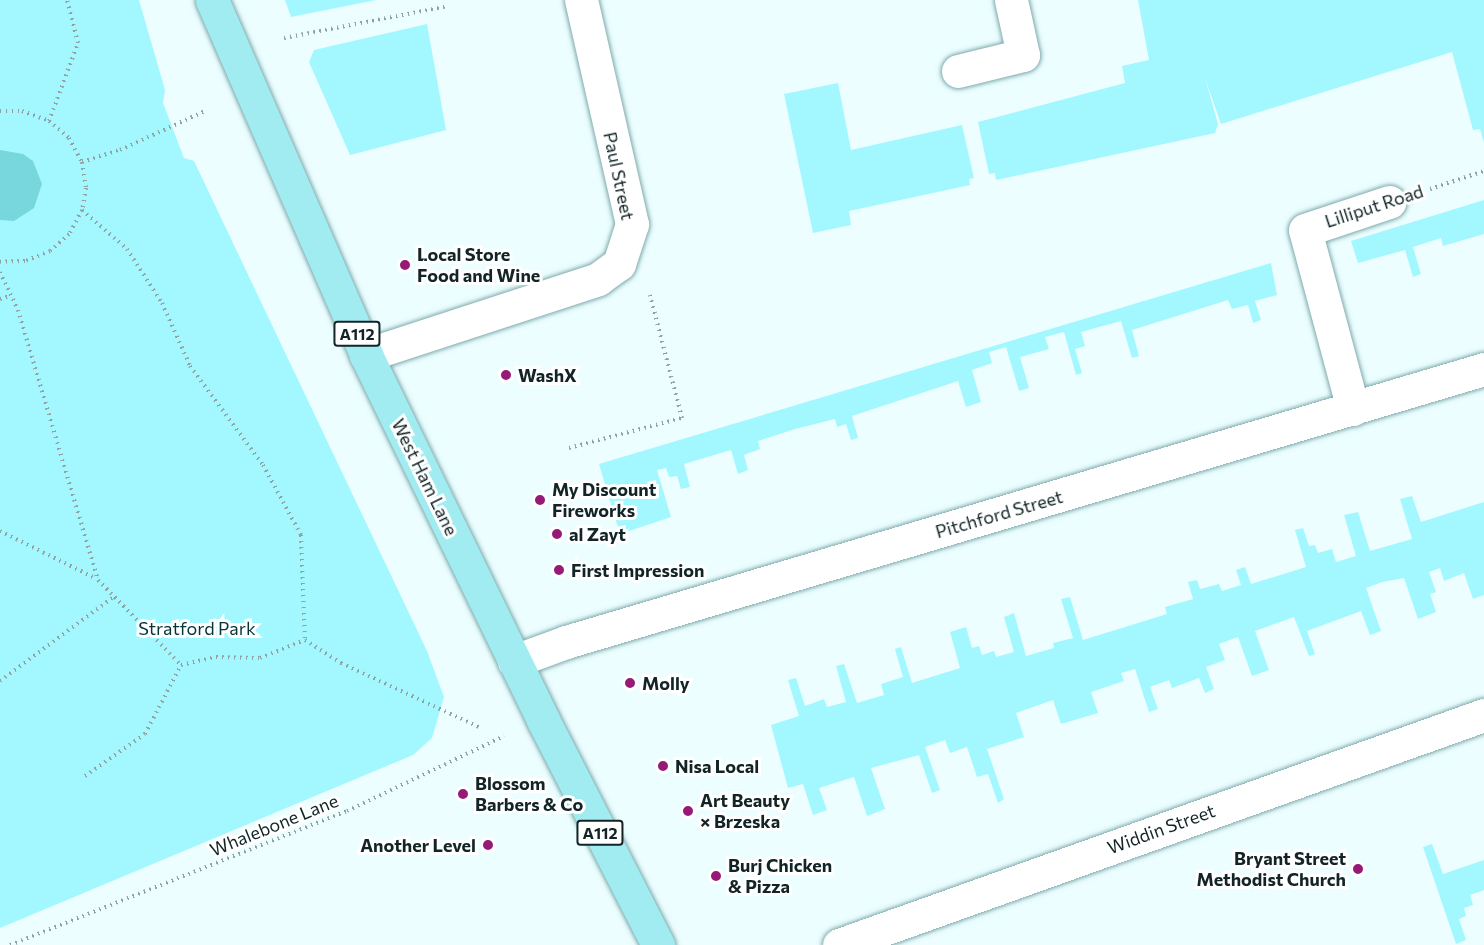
<!DOCTYPE html>
<meta charset="utf-8">
<style>
body{margin:0}
#map{position:relative;width:1484px;height:945px;overflow:hidden;background:#ecfeff;font-family:Commissioner,sans-serif}
div>[style]{position:absolute}
[style*='--x']{left:calc(var(--x)*1px);top:calc(var(--y)*1px);width:calc(var(--w)*1px);rotate:calc(var(--a)*1deg)}
.green>*{inset:0;background:#a2f8fe}
.water>*{inset:0;background:#78d6dd}
.path>*{height:4px;margin-top:-2px;transform-origin:0;background:repeating-linear-gradient(90deg,#90a2a3 0 1.5px,transparent 0 6px)}
.roads{filter:drop-shadow(0 0 2px #7faaad) drop-shadow(0 0 2px #7faaad)}
.minor>*{height:33px;margin:-16.5px;padding:0 16.5px;transform-origin:16.5px;border-radius:16.5px;background:#fff}
.major>*{height:33px;margin:-16.5px;padding:0 16.5px;transform-origin:16.5px;border-radius:16.5px;background:#a1ecf1}
.dots>*{width:16px;height:16px;translate:-50% -50%;box-sizing:border-box;border:3px solid #fff;border-radius:50%}
span{translate:-50% -50%;white-space:nowrap;text-align:center;line-height:1.15;-webkit-text-stroke:6px #fff;paint-order:stroke}
.shield-label span{padding:2px 4px;background:#fff;border:2px solid;border-radius:4px;-webkit-text-stroke-width:0}
.shield-label{font-size:16px;color:#122425;font-weight:700}
.street-label{font-size:18px;color:#122425}
.poi-label{font-size:18px;color:#122425;font-weight:700}
.left{translate:0 -50%;text-align:left}
.right{translate:-100% -50%;text-align:right}
.park-label{font-size:18px;color:#053538}
</style>
<div id="map">
<div class="green">
<i style="clip-path:polygon(0 0,139px 0,165px 90px,163px 103px,184px 158px,194px 161px,427px 651px,444px 697px,432px 738px,413px 755px,0 928px)"></i>
<i style="clip-path:polygon(285px 0,376px 0,291px 17px)"></i>
<i style="clip-path:polygon(1138px 0,1484px 0,1484px 143px,1480px 129px,1473px 130px,1452px 52px,1221px 124px,1205px 78px,1218px 124px,1215px 133px,996px 180px,995px 173px,989px 174px,978px 122px,1125px 83px,1122px 66px,1149px 60px)"></i>
<i style="clip-path:polygon(427px 24px,446px 130px,350px 155px,309px 62px,314px 50px)"></i>
<i style="clip-path:polygon(838px 83px,851px 150px,962px 125px,974px 178px,969px 179px,970px 185px,849px 211px,851px 225px,813px 233px,784px 94px)"></i>
<i style="clip-path:polygon(1484px 200px,1484px 234px,1443px 246px,1441px 238px,1413px 247px,1421px 274px,1413px 277px,1405px 250px,1358px 263px,1351px 241px)"></i>
<i style="clip-path:polygon(1271px 263px,1277px 295px,1255px 301px,1261px 320px,1253px 323px,1248px 305px,1232px 309px,1228px 300px,1132px 330px,1139px 356px,1132px 358px,1121px 321px,1081px 332px,1085px 346px,1075px 349px,1082px 373px,1076px 375px,1064px 332px,1045px 337px,1049px 349px,1020px 357px,1029px 388px,1019px 391px,1006px 347px,989px 352px,992px 363px,972px 370px,981px 402px,966px 407px,958px 381px,852px 416px,858px 438px,851px 440px,846px 424px,837px 427px,835px 419px,795px 429px,758px 441px,760px 449px,744px 455px,748px 470px,738px 474px,731px 450px,684px 464px,690px 487px,681px 489px,677px 476px,669px 477px,666px 468px,657px 470px,671px 517px,620px 534px,599px 464px)"></i>
<i style="clip-path:polygon(1412px 496px,1421px 522px,1484px 502px,1484px 595px,1473px 599px,1464px 573px,1444px 581px,1440px 568px,1429px 572px,1436px 592px,1430px 594px,1436px 612px,1418px 619px,1404px 578px,1382px 582px,1366px 588px,1381px 631px,1370px 635px,1361px 611px,1307px 631px,1315px 654px,1309px 656px,1294px 617px,1255px 631px,1269px 670px,1252px 676px,1238px 637px,1219px 644px,1225px 660px,1206px 667px,1214px 689px,1205px 693px,1199px 678px,1172px 688px,1169px 680px,1150px 687px,1158px 709px,1149px 712px,1135px 669px,1121px 673px,1124px 681px,1091px 692px,1098px 713px,1061px 724px,1053px 700px,1016px 713px,1024px 737px,987px 749px,1004px 799px,998px 803px,988px 774px,977px 777px,967px 747px,950px 753px,945px 740px,925px 747px,940px 790px,932px 793px,919px 755px,871px 768px,885px 809px,867px 816px,854px 777px,819px 788px,827px 810px,813px 815px,803px 784px,788px 788px,771px 725px,799px 716px,788px 680px,796px 678px,805px 706px,824px 699px,827px 707px,846px 702px,836px 666px,844px 664px,857px 703px,884px 695px,881px 684px,903px 677px,895px 649px,901px 647px,912px 683px,960px 668px,950px 632px,966px 627px,972px 648px,979px 646px,982px 655px,994px 651px,996px 657px,1014px 652px,1004px 617px,1014px 613px,1026px 656px,1054px 648px,1053px 643px,1073px 638px,1061px 599px,1070px 597px,1083px 640px,1167px 614px,1165px 607px,1193px 599px,1188px 582px,1197px 580px,1200px 589px,1219px 584px,1222px 591px,1241px 585px,1236px 570px,1245px 567px,1251px 584px,1306px 567px,1295px 530px,1303px 528px,1309px 546px,1315px 545px,1318px 553px,1332px 549px,1336px 562px,1356px 556px,1344px 515px,1358px 512px,1370px 551px,1412px 539px,1400px 499px)"></i>
<i style="clip-path:polygon(1432px 844px,1443px 874px,1484px 860px,1484px 890px,1470px 895px,1473px 905px,1464px 908px,1466px 916px,1459px 919px,1466px 940px,1456px 944px,1423px 847px)"></i>
</div>
<div class="water">
<i style="clip-path:polygon(0 150px,23px 154px,33px 161px,42px 184px,34px 208px,14px 221px,0 220px)"></i>
</div>
<div class="path">
<i style="--x:284;--y:38;--w:167;--a:-11"></i>
<i style="--x:0;--y:111;--w:22;--a:0"></i>
<i style="--x:22;--y:111;--w:29;--a:20"></i>
<i style="--x:49;--y:121;--w:26;--a:40"></i>
<i style="--x:69;--y:138;--w:27;--a:62"></i>
<i style="--x:82;--y:162;--w:26;--a:81"></i>
<i style="--x:86;--y:188;--w:22;--a:100"></i>
<i style="--x:82;--y:210;--w:27;--a:118"></i>
<i style="--x:69;--y:234;--w:25;--a:138"></i>
<i style="--x:50;--y:251;--w:27;--a:158"></i>
<i style="--x:25;--y:261;--w:25;--a:178"></i>
<i style="--x:49;--y:121;--w:83;--a:-69.6"></i>
<i style="--x:78;--y:43;--w:44;--a:-104.3"></i>
<i style="--x:82;--y:162;--w:40;--a:-18"></i>
<i style="--x:120;--y:150;--w:94;--a:-24.6"></i>
<i style="--x:1430;--y:189;--w:57;--a:-18.4"></i>
<i style="--x:82;--y:210;--w:60;--a:40.9"></i>
<i style="--x:127;--y:249;--w:64;--a:57.1"></i>
<i style="--x:162;--y:303;--w:69;--a:66"></i>
<i style="--x:190;--y:366;--w:123;--a:53.6"></i>
<i style="--x:263;--y:465;--w:80;--a:61.5"></i>
<i style="--x:301;--y:535;--w:105;--a:87.8"></i>
<i style="--x:305;--y:640;--w:43;--a:32.6"></i>
<i style="--x:341;--y:663;--w:152;--a:24.9"></i>
<i style="--x:0;--y:272;--w:42;--a:64.7"></i>
<i style="--x:18;--y:310;--w:282;--a:73.5"></i>
<i style="--x:98;--y:580;--w:119;--a:45.7"></i>
<i style="--x:181;--y:665;--w:36;--a:-13"></i>
<i style="--x:216;--y:657;--w:44;--a:1.3"></i>
<i style="--x:260;--y:658;--w:48;--a:-21.8"></i>
<i style="--x:0;--y:299;--w:9;--a:-18"></i>
<i style="--x:569;--y:448;--w:117;--a:-14.9"></i>
<i style="--x:682;--y:418;--w:127;--a:-104.6"></i>
<i style="--x:0;--y:531;--w:108;--a:26.3"></i>
<i style="--x:0;--y:681;--w:143;--a:-36.5"></i>
<i style="--x:85;--y:776;--w:73;--a:-35"></i>
<i style="--x:145;--y:734;--w:78;--a:-62.4"></i>
<i style="--x:519;--y:788;--w:11;--a:-27"></i>
<i style="--x:10;--y:945;--w:363;--a:-21.7"></i>
<i style="--x:347;--y:811;--w:174;--a:-25.5"></i>
</div>
<div class="roads">
<div class="minor">
<i style="--x:958;--y:71;--w:67;--a:-13.8"></i>
<i style="--x:1023;--y:55;--w:56;--a:-102.3"></i>
<i style="--x:366;--y:355;--w:244;--a:-18.1"></i>
<i style="--x:598;--y:279;--w:26;--a:-36"></i>
<i style="--x:619;--y:264;--w:42;--a:-72"></i>
<i style="--x:632;--y:224;--w:230;--a:-102.8"></i>
<i style="--x:1353;--y:409;--w:185;--a:-105"></i>
<i style="--x:1305;--y:230;--w:89;--a:-18.4"></i>
<i style="--x:514;--y:661;--w:55;--a:-20.1"></i>
<i style="--x:566;--y:642;--w:958;--a:-16.56"></i>
<i style="--x:839;--y:945;--w:685;--a:-19.63"></i>
</div>
<div class="major">
<i style="--x:212;--y:0;--w:387;--a:66.5"></i>
<i style="--x:366;--y:355;--w:406;--a:64.1"></i>
<i style="--x:543;--y:720;--w:253;--a:62.9"></i>
</div>
</div>
<div class="dots">
<i style="left:405px;top:265px;background:#951b76"></i>
<i style="left:506px;top:375px;background:#951b76"></i>
<i style="left:540px;top:500px;background:#951b76"></i>
<i style="left:557px;top:534px;background:#951b76"></i>
<i style="left:559px;top:570px;background:#951b76"></i>
<i style="left:630px;top:683px;background:#951b76"></i>
<i style="left:663px;top:766px;background:#951b76"></i>
<i style="left:463px;top:794px;background:#951b76"></i>
<i style="left:688px;top:811px;background:#951b76"></i>
<i style="left:488px;top:845px;background:#951b76"></i>
<i style="left:1358px;top:869px;background:#951b76"></i>
<i style="left:716px;top:876px;background:#951b76"></i>
</div>
<div class="shield-label">
<span style="left:357px;top:334px">A112</span>
<span style="left:600px;top:833px">A112</span>
</div>
<div class="street-label">
<span style="left:619px;top:176px;rotate:78deg">Paul Street</span>
<span style="left:1374px;top:206px;rotate:-18deg">Lilliput Road</span>
<span style="left:425px;top:477px;rotate:64deg">West Ham Lane</span>
<span style="left:999px;top:514px;rotate:-16deg">Pitchford Street</span>
<span style="left:274px;top:825px;rotate:-22deg">Whalebone Lane</span>
<span style="left:1161px;top:829px;rotate:-20deg">Widdin Street</span>
</div>
<div class="poi-label">
<span class="left" style="left:417px;top:265px">Local Store<br>Food and Wine</span>
<span class="left" style="left:518px;top:375px">WashX</span>
<span class="left" style="left:552px;top:500px">My Discount<br>Fireworks</span>
<span class="left" style="left:569px;top:534px">al Zayt</span>
<span class="left" style="left:571px;top:570px">First Impression</span>
<span class="left" style="left:642px;top:683px">Molly</span>
<span class="left" style="left:675px;top:766px">Nisa Local</span>
<span class="left" style="left:475px;top:794px">Blossom<br>Barbers &amp; Co</span>
<span class="left" style="left:700px;top:811px">Art Beauty<br>× Brzeska</span>
<span class="right" style="left:476px;top:845px">Another Level</span>
<span class="right" style="left:1346px;top:869px">Bryant Street<br>Methodist Church</span>
<span class="left" style="left:728px;top:876px">Burj Chicken<br>&amp; Pizza</span>
</div>
<div class="park-label">
<span style="left:197px;top:628px">Stratford Park</span>
</div>
</div>
